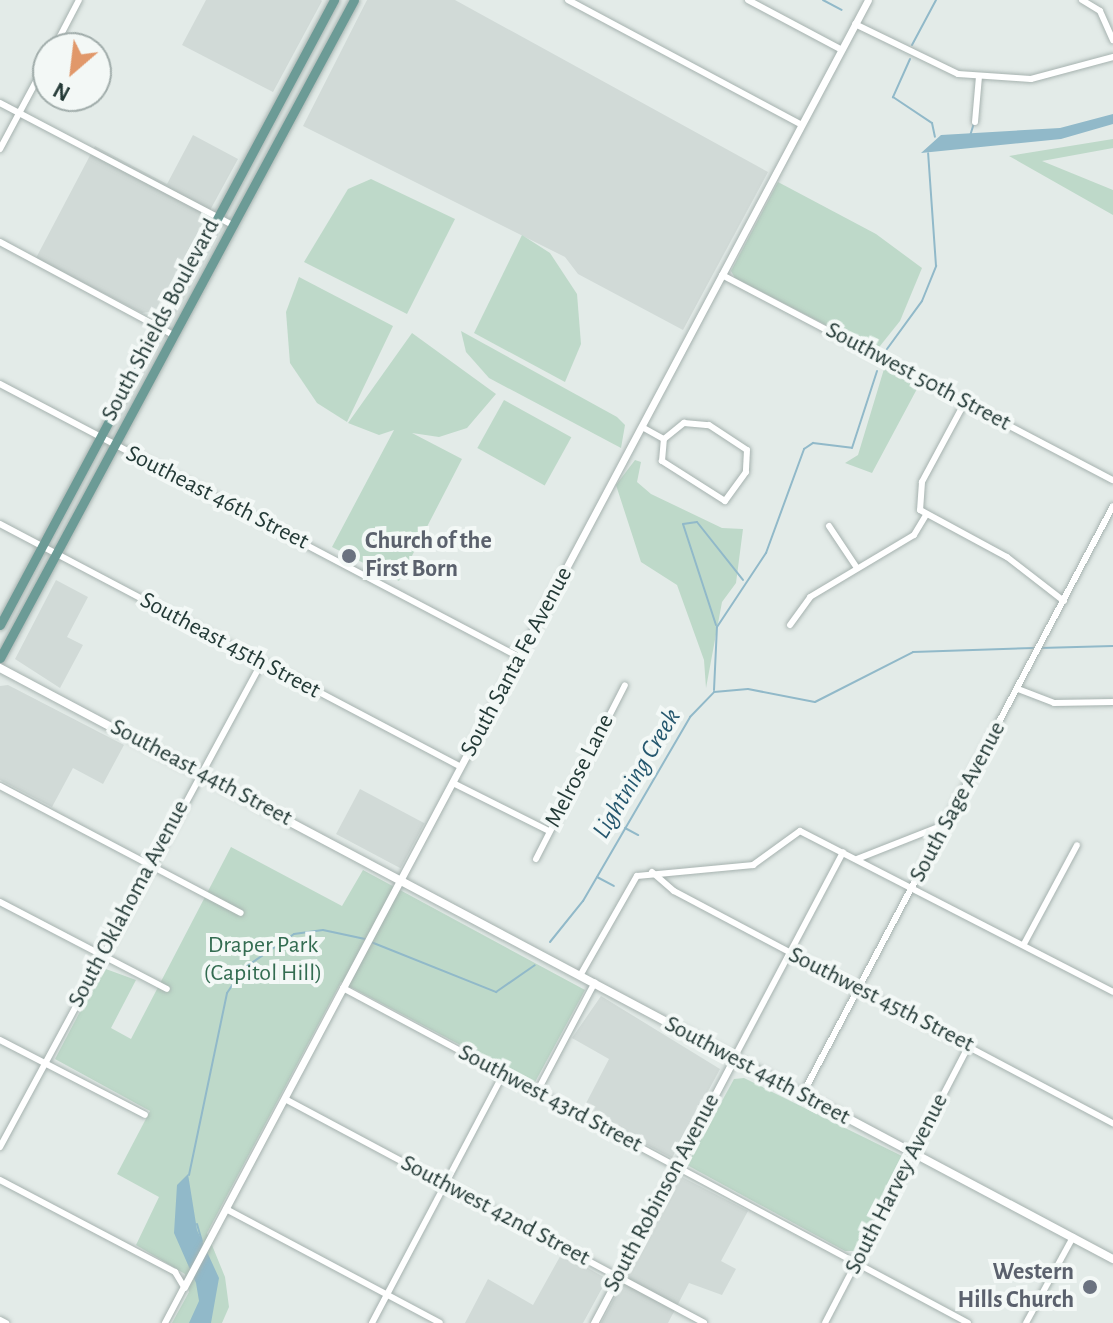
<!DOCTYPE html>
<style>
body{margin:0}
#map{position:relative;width:1113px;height:1323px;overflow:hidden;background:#e3ebe8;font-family:"Alegreya Sans",sans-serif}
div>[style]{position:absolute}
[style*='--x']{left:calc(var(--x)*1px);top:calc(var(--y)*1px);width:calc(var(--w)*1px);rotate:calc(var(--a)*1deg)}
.built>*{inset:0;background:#d1dad7;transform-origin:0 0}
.green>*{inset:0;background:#bed9c9;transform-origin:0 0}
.water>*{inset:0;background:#91b9c9}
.stream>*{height:2px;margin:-1px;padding:0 1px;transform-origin:1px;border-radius:1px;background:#91b9c9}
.roads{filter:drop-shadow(0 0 2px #a6b2af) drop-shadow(0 0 2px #a6b2af)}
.minor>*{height:6px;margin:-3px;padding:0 3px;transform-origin:3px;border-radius:3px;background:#fff}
.tertiary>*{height:7px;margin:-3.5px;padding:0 3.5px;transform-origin:3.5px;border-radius:3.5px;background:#fff}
.secondary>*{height:8px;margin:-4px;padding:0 4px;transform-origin:4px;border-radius:4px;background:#fff}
.primary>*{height:9px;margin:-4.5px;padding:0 4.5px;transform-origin:4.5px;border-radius:4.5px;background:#6c9b96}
.dots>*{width:22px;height:22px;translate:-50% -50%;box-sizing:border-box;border:4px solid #f3f8f6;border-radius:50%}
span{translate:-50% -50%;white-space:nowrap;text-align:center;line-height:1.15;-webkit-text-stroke:8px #f3f8f6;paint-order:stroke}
.street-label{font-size:24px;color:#243a37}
.worship-label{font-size:24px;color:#5b616d;font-weight:700}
.left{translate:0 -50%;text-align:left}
.right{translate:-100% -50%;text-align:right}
.park-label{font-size:24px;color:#336c51}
.water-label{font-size:26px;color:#26586f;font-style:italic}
.north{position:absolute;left:32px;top:32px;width:80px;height:80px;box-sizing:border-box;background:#f3f8f6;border:2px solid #a0acaa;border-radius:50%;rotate:208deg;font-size:22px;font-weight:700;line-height:32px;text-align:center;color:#243a37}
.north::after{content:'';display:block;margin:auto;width:28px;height:36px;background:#e1986a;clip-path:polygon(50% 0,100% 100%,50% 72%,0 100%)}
</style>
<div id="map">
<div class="built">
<i style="clip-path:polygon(206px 0,321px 0,322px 1px,273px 92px,182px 45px)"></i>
<i style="clip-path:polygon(367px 0,455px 0,768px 172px,683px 330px,578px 274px,565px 257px,303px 126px)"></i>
<i style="clip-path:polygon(193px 135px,238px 159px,155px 311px,142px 313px,36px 258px,95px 146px,167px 184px)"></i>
<i style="clip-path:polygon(56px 580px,88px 597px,67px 637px,83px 645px,60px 688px,15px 659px)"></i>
<i style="clip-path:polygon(8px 685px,124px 745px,103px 784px,73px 768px,52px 807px,0 780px,0 686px)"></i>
<i style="left:360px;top:789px;width:73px;height:51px;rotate:28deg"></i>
<i style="clip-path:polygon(601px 996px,720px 1069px,672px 1158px,582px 1111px,609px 1059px,572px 1038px)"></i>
<i style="clip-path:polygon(680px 1176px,748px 1211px,721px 1261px,736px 1269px,722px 1295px,689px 1283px,668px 1323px,601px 1323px)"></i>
<i style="clip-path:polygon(562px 1253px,607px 1279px,583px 1323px,465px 1323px,488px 1279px,533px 1305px)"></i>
</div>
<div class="green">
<i style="clip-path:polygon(1113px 139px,1113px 148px,1042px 161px,1113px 190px,1113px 215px,1009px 156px)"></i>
<i style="clip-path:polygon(371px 179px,455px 219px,407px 314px,304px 262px,348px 189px)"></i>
<i style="clip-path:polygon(778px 182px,876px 234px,922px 268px,900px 321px,876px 351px,735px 278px,731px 271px)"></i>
<i style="clip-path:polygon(522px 235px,550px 253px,577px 294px,581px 344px,565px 382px,474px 333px)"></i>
<i style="clip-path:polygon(299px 277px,393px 326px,347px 422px,317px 403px,290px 363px,286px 312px)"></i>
<i style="clip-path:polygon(461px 331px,617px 417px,625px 425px,621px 448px,489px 378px,466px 352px)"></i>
<i style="clip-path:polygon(412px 333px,496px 394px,467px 428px,439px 437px,412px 433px,462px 459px,399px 581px,332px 547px,394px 430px,379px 435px,348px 423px)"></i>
<i style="clip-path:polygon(884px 369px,918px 387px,872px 473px,845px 463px,858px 455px)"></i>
<i style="left:504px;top:400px;width:77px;height:55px;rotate:29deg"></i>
<i style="clip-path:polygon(635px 460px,641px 462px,637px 482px,651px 494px,722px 528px,743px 529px,736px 583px,722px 602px,706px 688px,704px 660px,677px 585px,641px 562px,616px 485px)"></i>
<i style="clip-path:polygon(231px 847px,342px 906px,363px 870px,585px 990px,534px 1084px,341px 982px,207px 1233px,225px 1277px,229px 1307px,222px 1323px,172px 1323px,189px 1292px,185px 1274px,136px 1245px,159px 1197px,117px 1174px,150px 1111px,55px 1059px,103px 968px,136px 980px,111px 1028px,131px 1039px)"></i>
<i style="clip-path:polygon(744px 1078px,902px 1156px,858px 1251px,845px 1251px,687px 1165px,734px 1079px)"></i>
</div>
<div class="water">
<i style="clip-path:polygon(1113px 114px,1113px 124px,1061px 139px,921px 153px,941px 135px,1060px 128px)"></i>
<i style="clip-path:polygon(188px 1174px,197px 1230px,219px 1278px,211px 1323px,189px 1323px,199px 1301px,196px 1283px,174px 1233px,177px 1185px)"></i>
</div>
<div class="stream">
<i style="--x:823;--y:0;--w:21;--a:28"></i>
<i style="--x:912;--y:45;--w:51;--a:-61.9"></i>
<i style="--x:910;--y:59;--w:42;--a:114.1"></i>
<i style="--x:893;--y:97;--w:47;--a:33.7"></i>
<i style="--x:932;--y:123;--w:14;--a:78"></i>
<i style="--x:970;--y:136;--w:14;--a:-73"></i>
<i style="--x:887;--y:349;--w:59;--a:-53.9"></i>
<i style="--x:922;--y:301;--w:38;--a:-68"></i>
<i style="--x:936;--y:266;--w:113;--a:-94"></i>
<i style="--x:716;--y:625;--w:106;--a:-108.1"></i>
<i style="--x:683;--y:524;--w:14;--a:-8"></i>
<i style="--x:697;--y:522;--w:74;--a:51.6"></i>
<i style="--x:1040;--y:648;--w:73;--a:-1.6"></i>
<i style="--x:714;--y:690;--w:63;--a:-87.3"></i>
<i style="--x:717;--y:627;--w:89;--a:-56.5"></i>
<i style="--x:766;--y:553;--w:111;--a:-69.9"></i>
<i style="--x:804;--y:449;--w:11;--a:-34"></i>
<i style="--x:813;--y:443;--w:39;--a:7"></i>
<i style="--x:852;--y:448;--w:81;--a:-72"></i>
<i style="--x:625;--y:828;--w:15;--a:28"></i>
<i style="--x:597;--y:877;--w:19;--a:28"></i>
<i style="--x:371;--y:942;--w:135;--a:21.8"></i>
<i style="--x:496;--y:992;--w:47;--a:-34.7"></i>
<i style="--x:550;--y:942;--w:53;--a:-51.2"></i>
<i style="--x:583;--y:901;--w:213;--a:-59.8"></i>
<i style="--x:690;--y:717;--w:35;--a:-46"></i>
<i style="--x:714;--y:692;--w:34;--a:-5"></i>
<i style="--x:748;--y:689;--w:68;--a:11"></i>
<i style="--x:815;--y:702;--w:110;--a:-27"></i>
<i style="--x:913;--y:652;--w:121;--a:-1.9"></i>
<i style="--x:189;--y:1175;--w:186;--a:-78.2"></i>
<i style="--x:227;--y:993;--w:30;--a:-56"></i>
<i style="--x:244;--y:968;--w:60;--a:-34.2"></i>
<i style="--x:294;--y:934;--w:29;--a:-8"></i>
<i style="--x:323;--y:930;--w:43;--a:12.1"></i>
<i style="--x:197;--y:1224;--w:18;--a:74"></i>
</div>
<div class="roads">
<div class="minor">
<i style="--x:568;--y:0;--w:265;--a:28.1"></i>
<i style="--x:748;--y:0;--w:106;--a:28"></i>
<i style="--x:1082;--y:0;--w:21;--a:31"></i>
<i style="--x:1100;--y:11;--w:32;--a:66"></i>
<i style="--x:855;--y:24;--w:114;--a:25.9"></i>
<i style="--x:958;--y:74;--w:73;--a:3.9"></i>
<i style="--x:1031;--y:79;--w:85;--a:-15"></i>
<i style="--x:54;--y:48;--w:54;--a:-62.5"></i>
<i style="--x:0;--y:103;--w:264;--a:27.7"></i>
<i style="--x:975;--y:122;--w:46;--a:-85"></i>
<i style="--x:0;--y:149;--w:102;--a:-61.9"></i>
<i style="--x:0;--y:242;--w:199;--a:28.2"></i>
<i style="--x:722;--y:275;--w:441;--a:27.7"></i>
<i style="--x:0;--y:384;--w:586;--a:27.74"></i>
<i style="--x:965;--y:402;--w:91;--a:118.3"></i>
<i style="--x:922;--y:482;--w:28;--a:94"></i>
<i style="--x:920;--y:510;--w:99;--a:28.4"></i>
<i style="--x:1007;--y:557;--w:72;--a:37.7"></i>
<i style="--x:684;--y:423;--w:25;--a:5"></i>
<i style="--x:709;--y:425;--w:45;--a:33.3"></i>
<i style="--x:747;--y:450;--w:22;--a:93"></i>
<i style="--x:746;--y:472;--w:36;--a:126"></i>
<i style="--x:725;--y:501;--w:75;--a:-147.6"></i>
<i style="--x:662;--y:461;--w:22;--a:-85"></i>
<i style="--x:664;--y:439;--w:26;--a:-39"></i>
<i style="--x:642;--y:427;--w:25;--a:29"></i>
<i style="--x:0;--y:524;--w:521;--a:27.79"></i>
<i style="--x:829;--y:526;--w:50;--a:56.3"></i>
<i style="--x:790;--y:625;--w:34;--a:-54"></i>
<i style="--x:810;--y:597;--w:121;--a:-30.8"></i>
<i style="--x:914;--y:535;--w:23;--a:-59"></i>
<i style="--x:1018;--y:689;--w:39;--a:21"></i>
<i style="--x:1054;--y:703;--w:59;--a:-1"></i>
<i style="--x:453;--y:783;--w:107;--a:26.6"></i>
<i style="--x:0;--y:786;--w:272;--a:27.8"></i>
<i style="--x:536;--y:859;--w:195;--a:-62.9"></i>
<i style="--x:857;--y:859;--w:96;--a:-21.5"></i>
<i style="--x:652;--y:872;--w:29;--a:41"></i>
<i style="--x:674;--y:891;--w:497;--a:27.9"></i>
<i style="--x:0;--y:902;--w:188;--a:27.5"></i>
<i style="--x:1024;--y:944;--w:112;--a:-61.8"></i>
<i style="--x:581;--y:974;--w:113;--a:-60.3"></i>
<i style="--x:637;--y:876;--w:117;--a:-5.4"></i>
<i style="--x:753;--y:865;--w:58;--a:-35.9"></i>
<i style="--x:800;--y:831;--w:352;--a:27.2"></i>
<i style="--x:343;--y:988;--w:709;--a:28.19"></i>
<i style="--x:0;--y:1040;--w:163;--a:27.3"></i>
<i style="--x:733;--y:1060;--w:235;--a:-62.1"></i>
<i style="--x:537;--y:1092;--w:124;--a:-62.2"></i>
<i style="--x:801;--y:1097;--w:668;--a:-62.17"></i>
<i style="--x:285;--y:1099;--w:475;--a:28.1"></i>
<i style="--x:0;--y:1147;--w:551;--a:-61.62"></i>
<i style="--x:0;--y:1180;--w:198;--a:27.7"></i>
<i style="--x:175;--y:1272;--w:17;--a:59"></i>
<i style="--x:184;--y:1287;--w:41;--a:117.8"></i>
<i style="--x:226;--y:1209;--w:242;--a:28"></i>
<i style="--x:0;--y:1320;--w:7;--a:27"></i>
<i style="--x:372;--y:1323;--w:280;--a:-62.2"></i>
<i style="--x:825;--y:1323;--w:313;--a:-62.6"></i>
<i style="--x:1026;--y:1323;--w:98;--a:-61.3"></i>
</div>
<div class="tertiary">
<i style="--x:184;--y:1287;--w:1457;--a:-62.01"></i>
<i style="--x:594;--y:1323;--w:297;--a:-62.1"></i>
</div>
<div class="secondary">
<i style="--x:0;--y:668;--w:1260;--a:27.97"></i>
</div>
<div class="primary">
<i style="--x:0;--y:625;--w:709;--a:-61.88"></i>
<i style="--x:0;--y:658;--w:747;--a:-61.72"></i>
</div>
</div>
<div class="dots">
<i style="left:349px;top:556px;background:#6b7280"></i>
<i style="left:1090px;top:1287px;background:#6b7280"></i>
</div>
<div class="street-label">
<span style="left:161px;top:320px;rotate:-62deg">South Shields Boulevard</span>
<span style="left:918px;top:377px;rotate:28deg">Southwest 50th Street</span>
<span style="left:217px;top:498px;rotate:27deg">Southeast 46th Street</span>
<span style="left:230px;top:646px;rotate:28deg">Southeast 45th Street</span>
<span style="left:517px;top:662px;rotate:-62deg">South Santa Fe Avenue</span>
<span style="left:580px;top:771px;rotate:-63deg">Melrose Lane</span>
<span style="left:201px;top:773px;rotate:28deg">Southeast 44th Street</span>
<span style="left:958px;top:802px;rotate:-62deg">South Sage Avenue</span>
<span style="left:129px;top:904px;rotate:-62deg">South Oklahoma Avenue</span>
<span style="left:881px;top:1000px;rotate:27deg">Southwest 45th Street</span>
<span style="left:757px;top:1071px;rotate:28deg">Southwest 44th Street</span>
<span style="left:550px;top:1099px;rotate:28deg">Southwest 43rd Street</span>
<span style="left:897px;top:1184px;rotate:-63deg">South Harvey Avenue</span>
<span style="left:662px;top:1193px;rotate:-62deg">South Robinson Avenue</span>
<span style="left:495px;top:1211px;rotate:28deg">Southwest 42nd Street</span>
</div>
<div class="worship-label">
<span class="left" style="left:365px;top:556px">Church of the<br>First Born</span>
<span class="right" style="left:1074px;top:1287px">Western<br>Hills Church</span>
</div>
<div class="park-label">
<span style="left:263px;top:960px">Draper Park<br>(Capitol Hill)</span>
</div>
<div class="water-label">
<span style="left:637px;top:774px;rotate:-59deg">Lightning Creek</span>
</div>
<div class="north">N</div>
</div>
